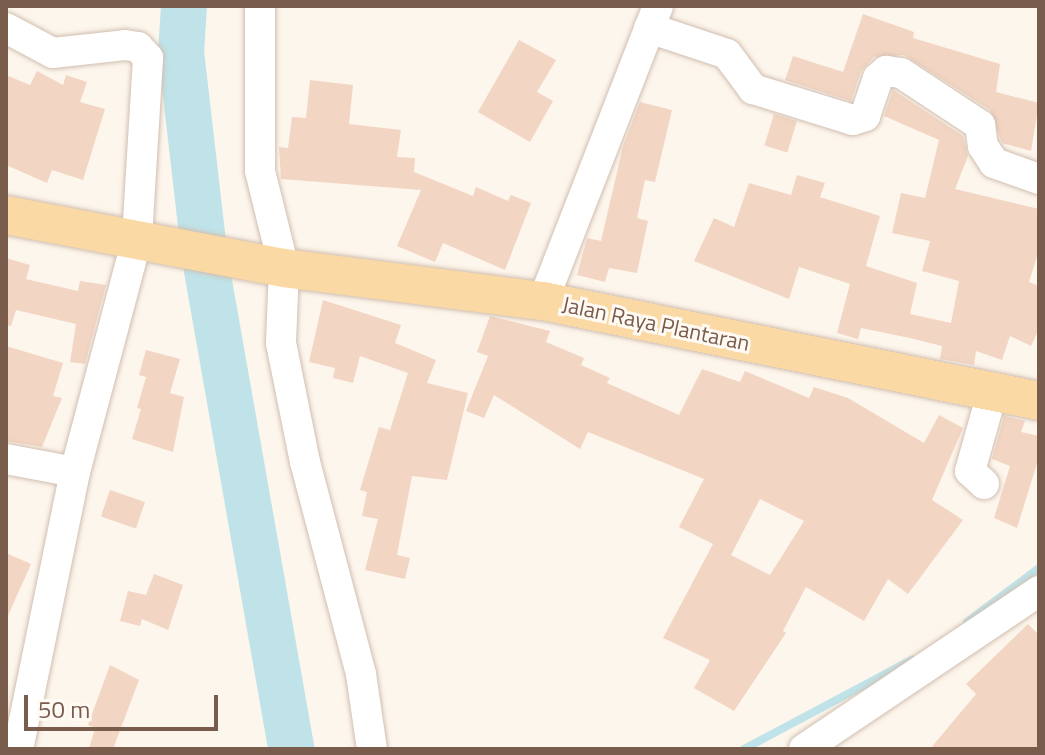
<!DOCTYPE html>
<style>
body{margin:0}
#map{position:relative;width:1045px;height:755px;overflow:hidden;background:#fdf6ec;font-family:"Titillium Web",sans-serif}
div>[style]{position:absolute}
[style*='--x']{left:calc(var(--x)*1px);top:calc(var(--y)*1px);width:calc(var(--w)*1px);rotate:calc(var(--a)*1deg)}
.stream>*{height:8px;margin:-4px;padding:0 4px;transform-origin:4px;border-radius:4px;background:#bfe3e8}
.river>*{height:46px;margin:-23px;padding:0 23px;transform-origin:23px;border-radius:23px;background:#bfe3e8}
.building>*{inset:0;background:#f3d5c3;transform-origin:0 0}
.roads{filter:drop-shadow(0 0 2px #d1beb0) drop-shadow(0 0 2px #d1beb0)}
.minor>*{height:30px;margin:-15px;padding:0 15px;transform-origin:15px;border-radius:15px;background:#fff}
.major>*{height:38px;margin:-19px;padding:0 19px;transform-origin:19px;border-radius:19px;background:#fbd9a5}
span{translate:-50% -50%;white-space:nowrap;text-align:center;line-height:1.15;-webkit-text-stroke:6px #fffaf3;paint-order:stroke}
.street-label{font-size:22px;color:#7a5c4d}
.frame{position:absolute;inset:0;border:8px solid #7a5c4d;pointer-events:none}
.scale{position:absolute;left:24px;top:695px;width:194px;height:36px;box-sizing:border-box;border:4px solid #7a5c4d;border-top:0;padding-left:10px;font-size:24px;line-height:28px;white-space:nowrap;color:#7a5c4d;-webkit-text-stroke:6px #fffaf3;paint-order:stroke}
</style>
<div id="map">
<div class="stream">
<i style="--x:967;--y:622;--w:90;--a:-36.9"></i>
<i style="--x:744;--y:749;--w:191;--a:-28"></i>
</div>
<div class="river">
<i style="--x:184;--y:6;--w:46;--a:93.7"></i>
<i style="--x:181;--y:52;--w:208;--a:83.4"></i>
<i style="--x:205;--y:259;--w:497;--a:80"></i>
</div>
<div class="building">
<i style="clip-path:polygon(863px 14px,914px 32px,913px 38px,1000px 64px,996px 92px,1039px 103px,1031px 151px,1002px 143px,990px 110px,904px 55px,874px 57px,861px 71px,851px 101px,785px 80px,793px 56px,843px 72px)"></i>
<i style="clip-path:polygon(519px 40px,556px 60px,537px 92px,553px 101px,530px 142px,478px 112px)"></i>
<i style="clip-path:polygon(37px 71px,63px 85px,66px 75px,87px 82px,80px 102px,105px 109px,83px 180px,52px 170px,47px 183px,6px 165px,6px 75px,30px 85px)"></i>
<i style="clip-path:polygon(310px 80px,353px 85px,349px 124px,401px 130px,397px 157px,415px 158px,414px 172px,473px 196px,476px 187px,508px 201px,511px 195px,531px 203px,505px 270px,443px 243px,435px 262px,397px 246px,421px 190px,281px 179px,279px 147px,288px 148px,292px 117px,306px 118px)"></i>
<i style="clip-path:polygon(893px 90px,963px 136px,968px 156px,955px 189px,1039px 209px,1039px 250px,1029px 282px,1039px 286px,1039px 329px,1031px 346px,1010px 336px,1002px 360px,976px 351px,974px 365px,940px 359px,942px 346px,910px 338px,861px 328px,858px 339px,837px 333px,850px 284px,799px 267px,789px 299px,694px 261px,714px 218px,734px 227px,749px 183px,791px 195px,797px 175px,825px 183px,820px 197px,880px 216px,866px 266px,917px 283px,910px 314px,951px 323px,959px 281px,922px 271px,930px 241px,892px 233px,901px 193px,925px 198px,939px 140px,884px 116px)"></i>
<i style="clip-path:polygon(640px 102px,672px 110px,655px 182px,645px 180px,637px 218px,648px 221px,637px 273px,609px 268px,605px 282px,577px 275px,587px 238px,601px 241px,623px 146px)"></i>
<i style="left:774px;top:114px;width:24px;height:33px;rotate:17deg"></i>
<i style="clip-path:polygon(6px 258px,30px 265px,26px 279px,78px 291px,80px 281px,106px 285px,85px 364px,70px 362px,76px 324px,16px 310px,11px 326px,6px 325px)"></i>
<i style="clip-path:polygon(323px 300px,401px 325px,395px 343px,436px 360px,427px 383px,468px 393px,447px 480px,412px 476px,397px 555px,410px 558px,405px 579px,365px 570px,378px 519px,362px 516px,367px 492px,360px 490px,379px 427px,390px 430px,408px 373px,360px 356px,353px 383px,333px 378px,335px 368px,309px 362px)"></i>
<i style="clip-path:polygon(evenodd,490px 316px,550px 331px,546px 342px,584px 358px,581px 365px,610px 378px,607px 383px,679px 415px,702px 369px,740px 382px,745px 371px,809px 398px,814px 387px,848px 398px,924px 443px,939px 415px,963px 428px,932px 500px,963px 520px,908px 594px,888px 579px,864px 621px,806px 587px,783px 631px,786px 633px,734px 711px,694px 688px,710px 660px,663px 638px,713px 544px,679px 527px,704px 479px,588px 432px,580px 449px,494px 395px,484px 418px,466px 411px,488px 356px,477px 352px,490px 316px,760px 499px,804px 521px,770px 575px,731px 555px,760px 499px)"></i>
<i style="clip-path:polygon(6px 346px,63px 363px,53px 396px,62px 398px,42px 447px,6px 441px)"></i>
<i style="clip-path:polygon(146px 350px,180px 359px,170px 393px,184px 397px,173px 452px,132px 439px,141px 409px,137px 408px,146px 377px,139px 375px)"></i>
<i style="clip-path:polygon(1004px 416px,1025px 421px,1021px 432px,1039px 436px,1039px 457px,1017px 528px,994px 518px,1010px 466px,992px 459px)"></i>
<i style="left:110px;top:490px;width:37px;height:28px;rotate:19deg"></i>
<i style="clip-path:polygon(6px 553px,31px 564px,6px 620px)"></i>
<i style="clip-path:polygon(154px 574px,183px 585px,168px 630px,142px 619px,140px 626px,120px 621px,128px 591px,146px 595px)"></i>
<i style="clip-path:polygon(1028px 624px,1039px 635px,1039px 749px,930px 749px,976px 694px,966px 684px)"></i>
<i style="clip-path:polygon(110px 665px,139px 680px,113px 749px,89px 749px,95px 728px,88px 725px)"></i>
</div>
<div class="roads">
<div class="minor">
<i style="--x:260;--y:6;--w:165;--a:90"></i>
<i style="--x:260;--y:171;--w:100;--a:76.1"></i>
<i style="--x:284;--y:268;--w:75;--a:92.3"></i>
<i style="--x:281;--y:343;--w:121;--a:78.6"></i>
<i style="--x:305;--y:462;--w:219;--a:75.2"></i>
<i style="--x:361;--y:674;--w:76;--a:81.7"></i>
<i style="--x:6;--y:28;--w:53;--a:28"></i>
<i style="--x:53;--y:53;--w:72;--a:-6.3"></i>
<i style="--x:125;--y:45;--w:13;--a:9"></i>
<i style="--x:138;--y:47;--w:15;--a:48"></i>
<i style="--x:148;--y:58;--w:181;--a:93.5"></i>
<i style="--x:137;--y:239;--w:241;--a:104.9"></i>
<i style="--x:649;--y:28;--w:82;--a:18.4"></i>
<i style="--x:727;--y:54;--w:44;--a:53.4"></i>
<i style="--x:753;--y:89;--w:105;--a:17.2"></i>
<i style="--x:853;--y:120;--w:13;--a:-18"></i>
<i style="--x:865;--y:116;--w:40;--a:-71.1"></i>
<i style="--x:878;--y:78;--w:11;--a:-41"></i>
<i style="--x:886;--y:71;--w:15;--a:8"></i>
<i style="--x:901;--y:73;--w:95;--a:33.4"></i>
<i style="--x:980;--y:125;--w:21;--a:82"></i>
<i style="--x:983;--y:146;--w:20;--a:57"></i>
<i style="--x:994;--y:163;--w:48;--a:19.6"></i>
<i style="--x:543;--y:301;--w:317;--a:-68.7"></i>
<i style="--x:6;--y:459;--w:70;--a:10.7"></i>
<i style="--x:75;--y:472;--w:283;--a:101.6"></i>
<i style="--x:984;--y:484;--w:19;--a:-137"></i>
<i style="--x:970;--y:471;--w:81;--a:-74.2"></i>
<i style="--x:804;--y:749;--w:283;--a:-33.9"></i>
</div>
<div class="major">
<i style="--x:6;--y:215;--w:283;--a:10.8"></i>
<i style="--x:284;--y:268;--w:261;--a:7.3"></i>
<i style="--x:543;--y:301;--w:506;--a:11.4"></i>
</div>
</div>
<div class="street-label">
<span style="left:656px;top:324px;rotate:12deg">Jalan Raya Plantaran</span>
</div>
<div class="frame"></div>
<div class="scale">50 m</div>
</div>
